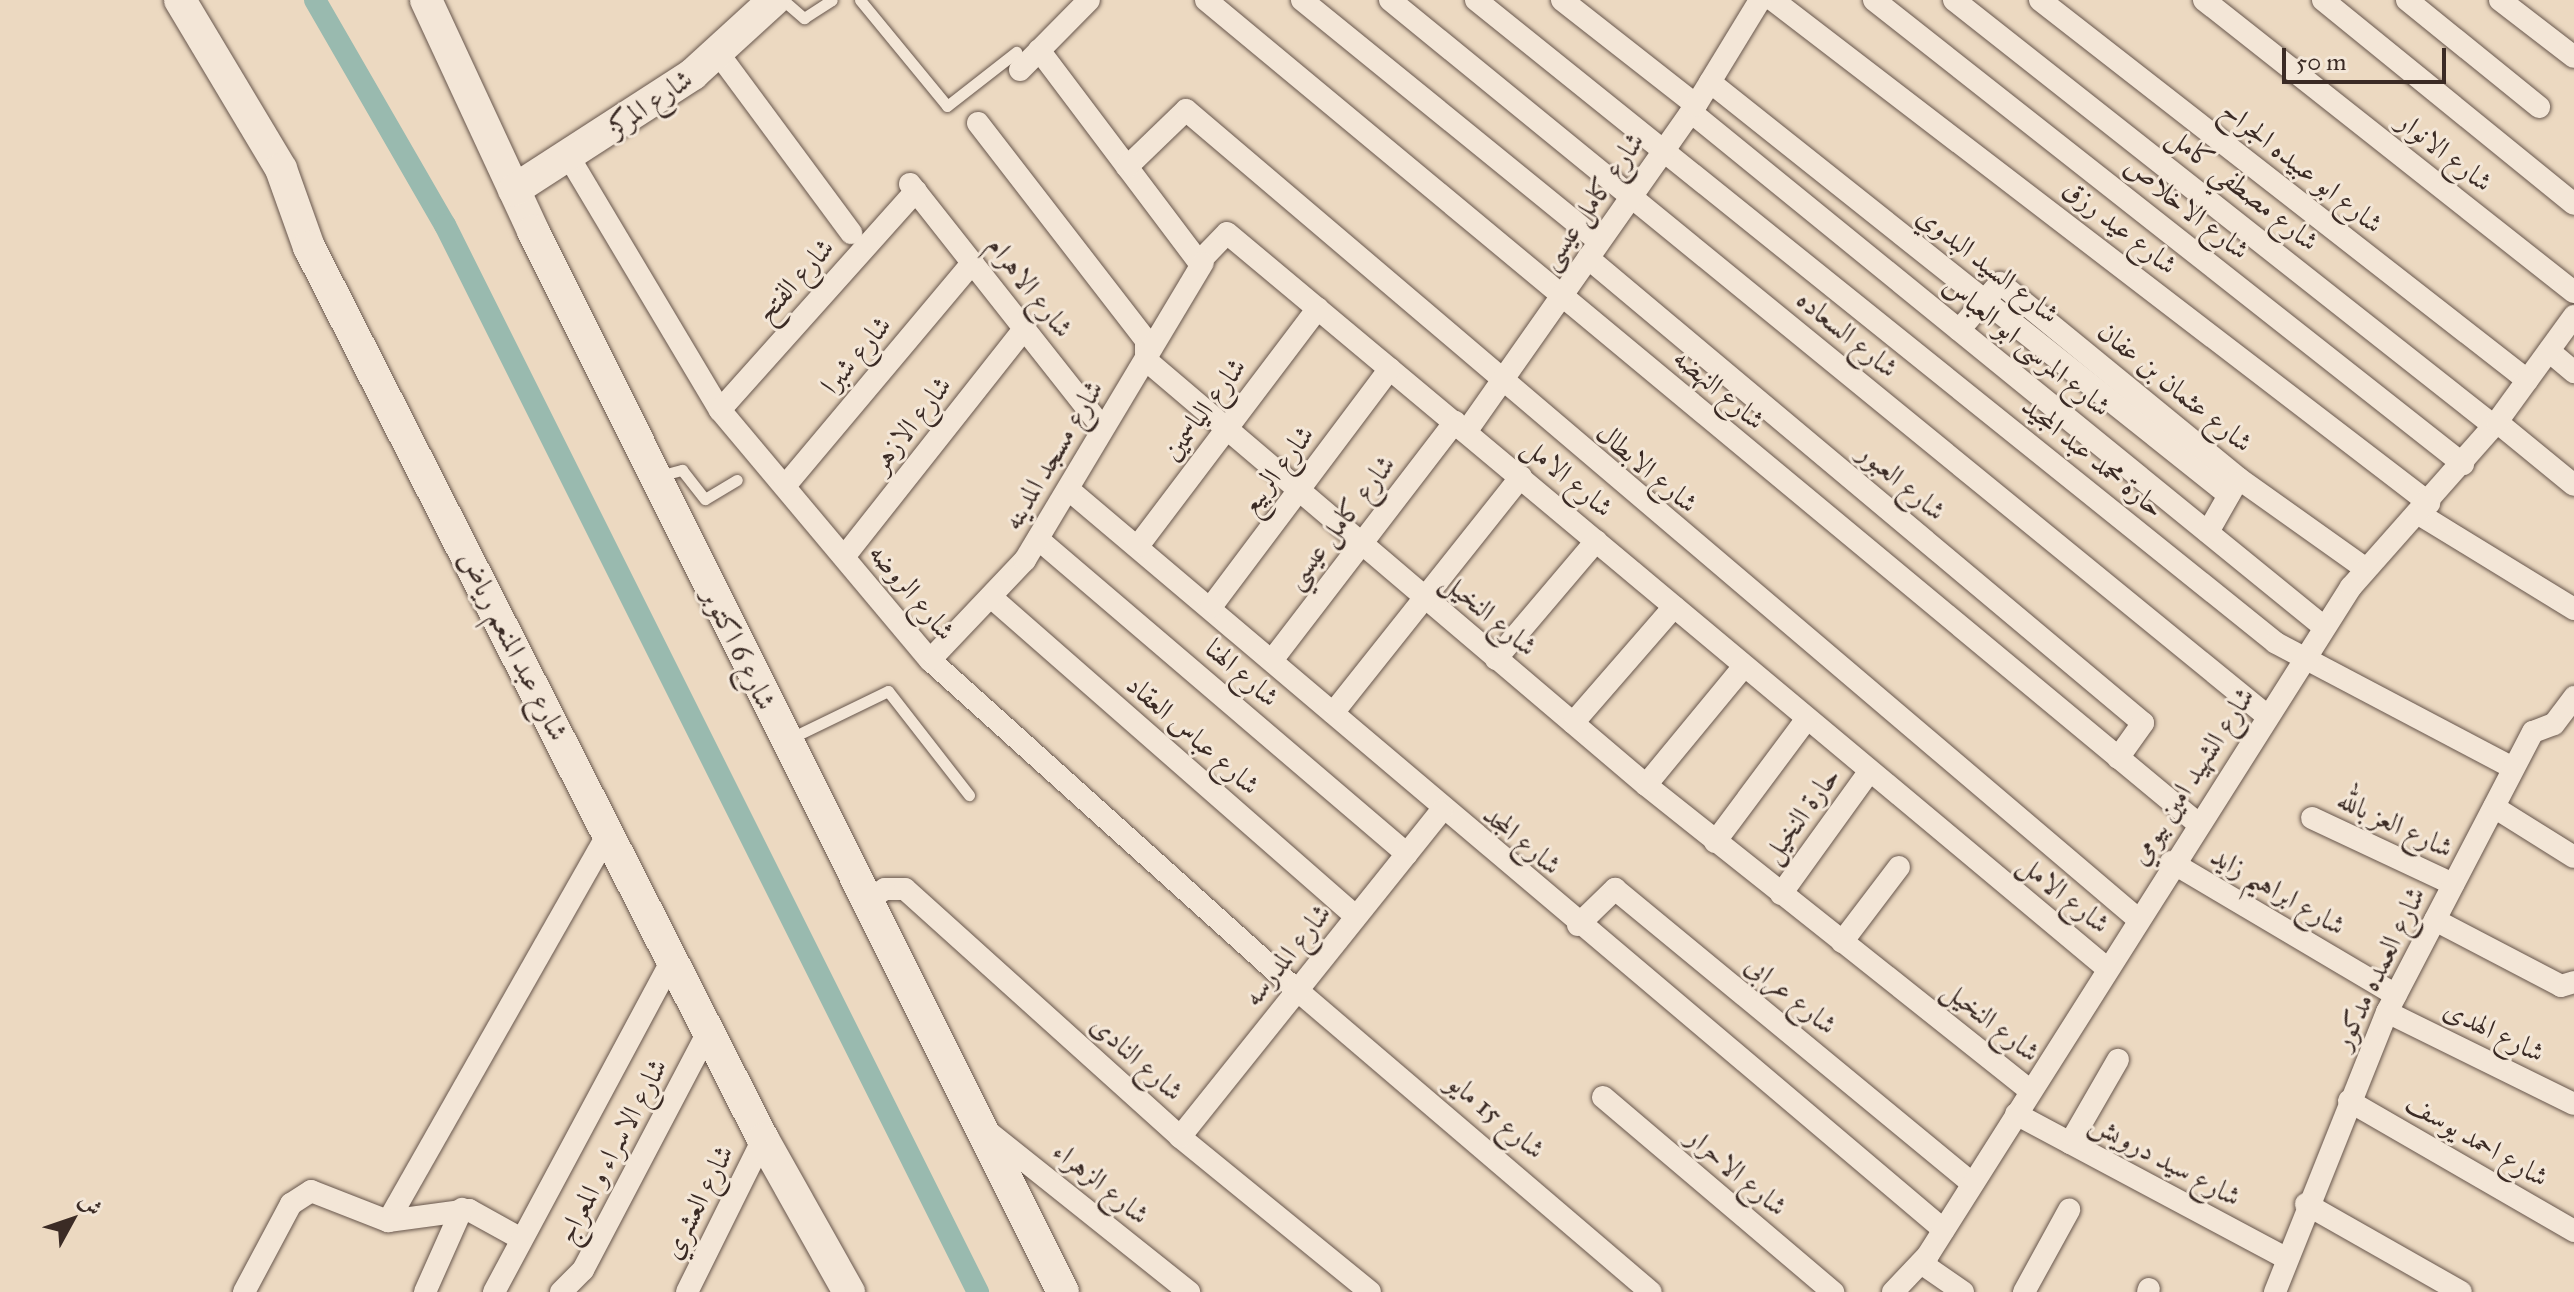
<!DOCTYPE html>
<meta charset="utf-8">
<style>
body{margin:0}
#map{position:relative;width:2574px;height:1292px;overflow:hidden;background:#ecd9c1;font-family:"IM FELL Great Primer",Amiri,serif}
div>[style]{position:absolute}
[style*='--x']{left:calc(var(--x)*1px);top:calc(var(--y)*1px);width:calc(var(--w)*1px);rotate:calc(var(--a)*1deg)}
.canal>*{height:22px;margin:-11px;padding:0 11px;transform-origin:11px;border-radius:11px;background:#99baaf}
.roads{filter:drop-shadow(0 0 2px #67564c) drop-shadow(0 0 2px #67564c)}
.lane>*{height:11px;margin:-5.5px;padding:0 5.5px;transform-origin:5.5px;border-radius:5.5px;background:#f3e6d7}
.street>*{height:22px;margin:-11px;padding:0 11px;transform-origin:11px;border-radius:11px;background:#f3e6d7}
.secondary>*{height:32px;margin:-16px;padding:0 16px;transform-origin:16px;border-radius:16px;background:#f3e6d7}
span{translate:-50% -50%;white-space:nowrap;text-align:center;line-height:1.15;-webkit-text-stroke:6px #f3e6d7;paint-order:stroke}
.street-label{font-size:28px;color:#3b2b25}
.north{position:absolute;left:32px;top:1180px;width:80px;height:80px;-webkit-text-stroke:6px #f3e6d7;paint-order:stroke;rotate:50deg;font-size:22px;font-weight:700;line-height:32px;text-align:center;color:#3b2b25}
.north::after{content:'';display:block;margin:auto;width:28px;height:36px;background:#3b2b25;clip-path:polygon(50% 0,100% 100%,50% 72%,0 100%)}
.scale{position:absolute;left:2282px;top:48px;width:164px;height:36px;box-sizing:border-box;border:4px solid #3b2b25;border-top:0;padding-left:10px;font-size:24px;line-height:28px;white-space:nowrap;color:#3b2b25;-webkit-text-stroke:6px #f3e6d7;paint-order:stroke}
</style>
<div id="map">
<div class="canal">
<i style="--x:315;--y:0;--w:260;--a:60"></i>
<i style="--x:445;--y:225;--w:1193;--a:63.46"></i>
</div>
<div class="roads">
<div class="lane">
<i style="--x:783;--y:0;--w:28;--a:41"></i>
<i style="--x:804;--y:18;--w:33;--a:-33"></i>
<i style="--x:860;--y:0;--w:137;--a:50.6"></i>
<i style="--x:947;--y:106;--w:88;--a:-38"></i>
<i style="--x:659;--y:476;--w:24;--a:-15"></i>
<i style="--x:682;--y:470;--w:37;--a:52"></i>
<i style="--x:705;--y:499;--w:37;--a:-31"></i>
<i style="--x:789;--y:739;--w:110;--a:-25.9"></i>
<i style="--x:888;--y:691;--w:132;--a:52.1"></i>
</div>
<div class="street">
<i style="--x:1206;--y:0;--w:1287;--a:39.7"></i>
<i style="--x:1302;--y:0;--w:382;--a:39.1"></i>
<i style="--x:1390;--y:0;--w:1131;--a:39.22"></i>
<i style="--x:1476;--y:0;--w:1026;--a:38.79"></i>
<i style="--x:2276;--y:643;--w:268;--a:27.8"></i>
<i style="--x:1562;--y:0;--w:170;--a:38.1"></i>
<i style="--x:1773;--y:0;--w:827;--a:37.48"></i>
<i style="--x:1874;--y:0;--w:750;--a:38.23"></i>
<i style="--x:1954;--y:0;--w:688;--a:38.27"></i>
<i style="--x:2040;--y:0;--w:618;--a:37.96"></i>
<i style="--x:2204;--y:0;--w:471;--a:38.3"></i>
<i style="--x:2323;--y:0;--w:323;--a:39.1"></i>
<i style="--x:2407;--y:0;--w:170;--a:39"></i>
<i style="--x:2500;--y:0;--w:93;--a:37.6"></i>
<i style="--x:1039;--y:50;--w:266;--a:53"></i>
<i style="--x:1199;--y:262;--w:40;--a:-46"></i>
<i style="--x:1227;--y:233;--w:1148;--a:39.88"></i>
<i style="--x:718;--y:53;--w:224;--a:53.5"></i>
<i style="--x:1020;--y:70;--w:98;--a:-45.4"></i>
<i style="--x:1710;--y:82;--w:663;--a:38.51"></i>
<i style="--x:1691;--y:112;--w:816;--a:39.13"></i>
<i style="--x:978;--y:123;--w:274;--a:52.3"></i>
<i style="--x:1146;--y:340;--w:20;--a:90"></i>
<i style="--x:1146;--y:360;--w:656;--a:40.36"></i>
<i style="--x:1646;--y:785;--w:492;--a:38.5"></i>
<i style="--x:569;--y:157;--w:295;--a:59.2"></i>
<i style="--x:720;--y:410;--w:326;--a:50"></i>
<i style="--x:930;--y:660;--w:494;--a:42"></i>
<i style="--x:1297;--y:990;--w:465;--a:40.5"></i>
<i style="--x:1127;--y:167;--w:82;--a:-44"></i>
<i style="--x:1186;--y:110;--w:1249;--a:40.36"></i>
<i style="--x:910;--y:184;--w:311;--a:51.7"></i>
<i style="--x:1588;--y:258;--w:724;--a:39.96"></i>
<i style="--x:2143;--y:723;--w:43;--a:125.5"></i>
<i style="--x:1959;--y:330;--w:62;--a:-48.9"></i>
<i style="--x:2000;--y:283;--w:308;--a:39.3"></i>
<i style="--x:2238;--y:478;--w:157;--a:35.4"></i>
<i style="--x:2549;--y:351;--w:33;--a:40"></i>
<i style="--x:720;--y:410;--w:294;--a:-48.2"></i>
<i style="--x:2497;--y:422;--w:99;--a:39.3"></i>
<i style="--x:1466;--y:432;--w:400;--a:-54.9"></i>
<i style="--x:1696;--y:105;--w:123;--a:-58.6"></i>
<i style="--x:785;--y:486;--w:292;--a:-50"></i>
<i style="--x:1068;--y:489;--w:1147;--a:40.23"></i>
<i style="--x:2419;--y:514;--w:182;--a:31.5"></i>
<i style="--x:2208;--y:532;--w:56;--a:-60.3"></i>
<i style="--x:1038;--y:539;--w:485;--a:40.5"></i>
<i style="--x:1138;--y:546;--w:298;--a:-52.9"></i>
<i style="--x:844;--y:557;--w:292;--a:-51.7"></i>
<i style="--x:991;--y:597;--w:485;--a:41.2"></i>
<i style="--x:1211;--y:607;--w:298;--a:-53.1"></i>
<i style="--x:1273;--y:659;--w:299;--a:-52.5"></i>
<i style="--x:1496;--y:659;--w:155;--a:-49.7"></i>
<i style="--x:930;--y:660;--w:138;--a:-46.5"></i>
<i style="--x:1025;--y:560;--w:346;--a:-59.1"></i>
<i style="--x:1333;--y:713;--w:302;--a:-51.5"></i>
<i style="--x:1573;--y:723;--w:154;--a:-49"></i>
<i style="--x:1646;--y:785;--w:154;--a:-50.5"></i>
<i style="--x:2494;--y:807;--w:94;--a:32"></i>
<i style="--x:2312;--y:818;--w:156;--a:25.1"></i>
<i style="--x:1715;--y:842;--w:152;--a:-53.3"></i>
<i style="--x:2171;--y:862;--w:261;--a:30.6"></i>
<i style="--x:1781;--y:894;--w:150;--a:-54.2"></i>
<i style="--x:864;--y:903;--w:25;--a:-34"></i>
<i style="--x:885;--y:889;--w:20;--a:0"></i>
<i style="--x:905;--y:889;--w:370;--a:42"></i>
<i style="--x:1180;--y:1137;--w:245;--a:39.2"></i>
<i style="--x:2435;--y:920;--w:142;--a:27.6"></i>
<i style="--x:2561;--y:986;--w:14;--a:-17"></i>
<i style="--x:1578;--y:925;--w:52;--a:-44.2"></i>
<i style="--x:1615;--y:889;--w:461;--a:39.5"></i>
<i style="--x:1842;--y:942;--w:94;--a:-52.8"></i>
<i style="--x:2387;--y:1012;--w:208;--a:26.2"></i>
<i style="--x:1603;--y:1097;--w:302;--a:40.3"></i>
<i style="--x:2349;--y:1101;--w:260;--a:30"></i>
<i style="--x:2016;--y:1114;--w:306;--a:28.1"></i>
<i style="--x:986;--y:1130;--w:260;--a:38.6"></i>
<i style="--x:1180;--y:1137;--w:418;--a:-51.3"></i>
<i style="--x:2070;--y:1143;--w:96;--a:-60"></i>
<i style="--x:2306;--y:1204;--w:178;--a:29.6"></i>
<i style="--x:388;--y:1221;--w:447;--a:-60.4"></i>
<i style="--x:1921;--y:1263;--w:51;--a:34.6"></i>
<i style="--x:244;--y:1292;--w:100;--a:-61.9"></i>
<i style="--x:291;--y:1204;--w:24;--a:-33"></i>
<i style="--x:311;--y:1191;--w:83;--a:21.3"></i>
<i style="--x:388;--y:1221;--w:82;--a:-7.7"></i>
<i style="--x:469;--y:1210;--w:56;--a:28.9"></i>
<i style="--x:425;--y:1292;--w:91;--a:-66"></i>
<i style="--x:494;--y:1292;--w:379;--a:-61.8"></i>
<i style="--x:561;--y:1292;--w:31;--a:-45"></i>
<i style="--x:583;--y:1270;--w:269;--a:-62.3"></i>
<i style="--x:687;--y:1292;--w:171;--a:-63.6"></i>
<i style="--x:1893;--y:1292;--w:51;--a:-46.6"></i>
<i style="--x:1928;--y:1255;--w:791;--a:-57.66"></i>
<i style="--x:2351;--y:587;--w:220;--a:-48.5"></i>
<i style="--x:2497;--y:422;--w:131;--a:-54"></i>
<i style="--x:2024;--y:1292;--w:94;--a:-61.2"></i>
<i style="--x:2148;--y:1292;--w:3;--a:-72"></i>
<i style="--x:2275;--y:1292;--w:302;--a:-68.2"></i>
<i style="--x:2387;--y:1012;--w:316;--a:-62.5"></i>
<i style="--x:2533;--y:732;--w:22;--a:-21"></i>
<i style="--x:2554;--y:724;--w:34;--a:-53"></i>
</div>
<div class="secondary">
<i style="--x:180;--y:0;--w:197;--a:59.1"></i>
<i style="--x:281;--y:169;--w:83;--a:70.3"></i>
<i style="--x:309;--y:247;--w:1001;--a:63.03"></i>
<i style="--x:763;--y:1139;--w:176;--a:60.7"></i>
<i style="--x:426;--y:0;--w:255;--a:65.1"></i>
<i style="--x:533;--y:231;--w:1186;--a:63.46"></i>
<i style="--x:514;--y:190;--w:213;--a:-32.9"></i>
<i style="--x:693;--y:74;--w:110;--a:-42.4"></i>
</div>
</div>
<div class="street-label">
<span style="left:650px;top:103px;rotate:-34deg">شارع المركز</span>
<span style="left:2445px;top:152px;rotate:38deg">شارع الانوار</span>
<span style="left:2302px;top:167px;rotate:38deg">شارع ابو عبيده الجراح</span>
<span style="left:2243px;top:189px;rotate:38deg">شارع مصطفي كامل</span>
<span style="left:1592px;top:201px;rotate:-55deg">شارع كامل عيسى</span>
<span style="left:2187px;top:208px;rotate:38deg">شارع الاخلاص</span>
<span style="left:2120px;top:227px;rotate:38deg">شارع عيد رزق</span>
<span style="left:1988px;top:265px;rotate:38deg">شارع السيد البدوي</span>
<span style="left:795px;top:280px;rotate:-48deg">شارع الفتح</span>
<span style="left:1030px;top:287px;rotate:52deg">شارع الاهرام</span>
<span style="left:1847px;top:334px;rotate:39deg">شارع السعاده</span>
<span style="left:2027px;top:346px;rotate:39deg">شارع المرسى ابو العباس</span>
<span style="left:856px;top:355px;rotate:-50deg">شارع شبرا</span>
<span style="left:2175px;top:387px;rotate:39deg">شارع عثمان بن عفان</span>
<span style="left:1719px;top:389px;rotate:40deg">شارع النهضه</span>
<span style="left:1204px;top:409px;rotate:-53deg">شارع الياسمين</span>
<span style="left:911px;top:424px;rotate:-52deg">شارع الازهر</span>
<span style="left:1053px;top:455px;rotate:-59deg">شارع مسجد المدينه</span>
<span style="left:2093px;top:457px;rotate:39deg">حارة محمد عبد المجيد</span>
<span style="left:1647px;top:468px;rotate:40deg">شارع الابطال</span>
<span style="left:1277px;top:470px;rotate:-53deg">شارع الربيع</span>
<span style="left:1568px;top:477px;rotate:40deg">شارع الامل</span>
<span style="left:1902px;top:482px;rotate:40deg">شارع العبور</span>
<span style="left:1340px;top:522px;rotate:-52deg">شارع كامل عيسي</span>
<span style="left:912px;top:592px;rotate:50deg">شارع الروضه</span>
<span style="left:1489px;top:614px;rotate:40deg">شارع النخيل</span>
<span style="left:513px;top:646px;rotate:63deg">شارع عبد المنعم رياض</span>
<span style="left:739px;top:649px;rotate:64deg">شارع 6 اكتوبر</span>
<span style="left:1242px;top:673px;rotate:41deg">شارع الهنا</span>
<span style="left:1193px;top:735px;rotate:41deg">شارع عباس العقاد</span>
<span style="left:2192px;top:776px;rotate:-57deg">شارع الشهيد امين بيومي</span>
<span style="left:1801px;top:815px;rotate:-54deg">حارة النخيل</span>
<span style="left:2395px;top:824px;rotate:25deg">شارع العز بالله</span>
<span style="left:1522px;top:840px;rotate:40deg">شارع المجد</span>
<span style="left:2278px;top:891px;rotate:30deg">شارع ابراهيم زايد</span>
<span style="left:2064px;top:894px;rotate:39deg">شارع الامل</span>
<span style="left:1287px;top:955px;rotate:-51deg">شارع المدرسه</span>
<span style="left:2379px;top:968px;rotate:-64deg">شارع العمده مدكور</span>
<span style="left:1791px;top:995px;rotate:39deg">شارع عرابى</span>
<span style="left:1991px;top:1021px;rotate:38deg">شارع النخيل</span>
<span style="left:2494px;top:1031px;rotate:26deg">شارع الهدى</span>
<span style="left:1137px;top:1058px;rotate:42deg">شارع النادى</span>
<span style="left:1496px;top:1116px;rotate:40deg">شارع 15 مايو</span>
<span style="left:2477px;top:1140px;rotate:30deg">شارع احمد يوسف</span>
<span style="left:612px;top:1151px;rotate:-62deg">شارع الاسراء و المعراج</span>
<span style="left:2165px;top:1160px;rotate:28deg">شارع سيد درويش</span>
<span style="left:1737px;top:1172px;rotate:40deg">شارع الاحرار</span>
<span style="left:1101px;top:1183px;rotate:39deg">شارع الزهراء</span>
<span style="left:698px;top:1202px;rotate:-63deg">شارع العشري</span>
</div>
<div class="north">ش</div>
<div class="scale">50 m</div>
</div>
